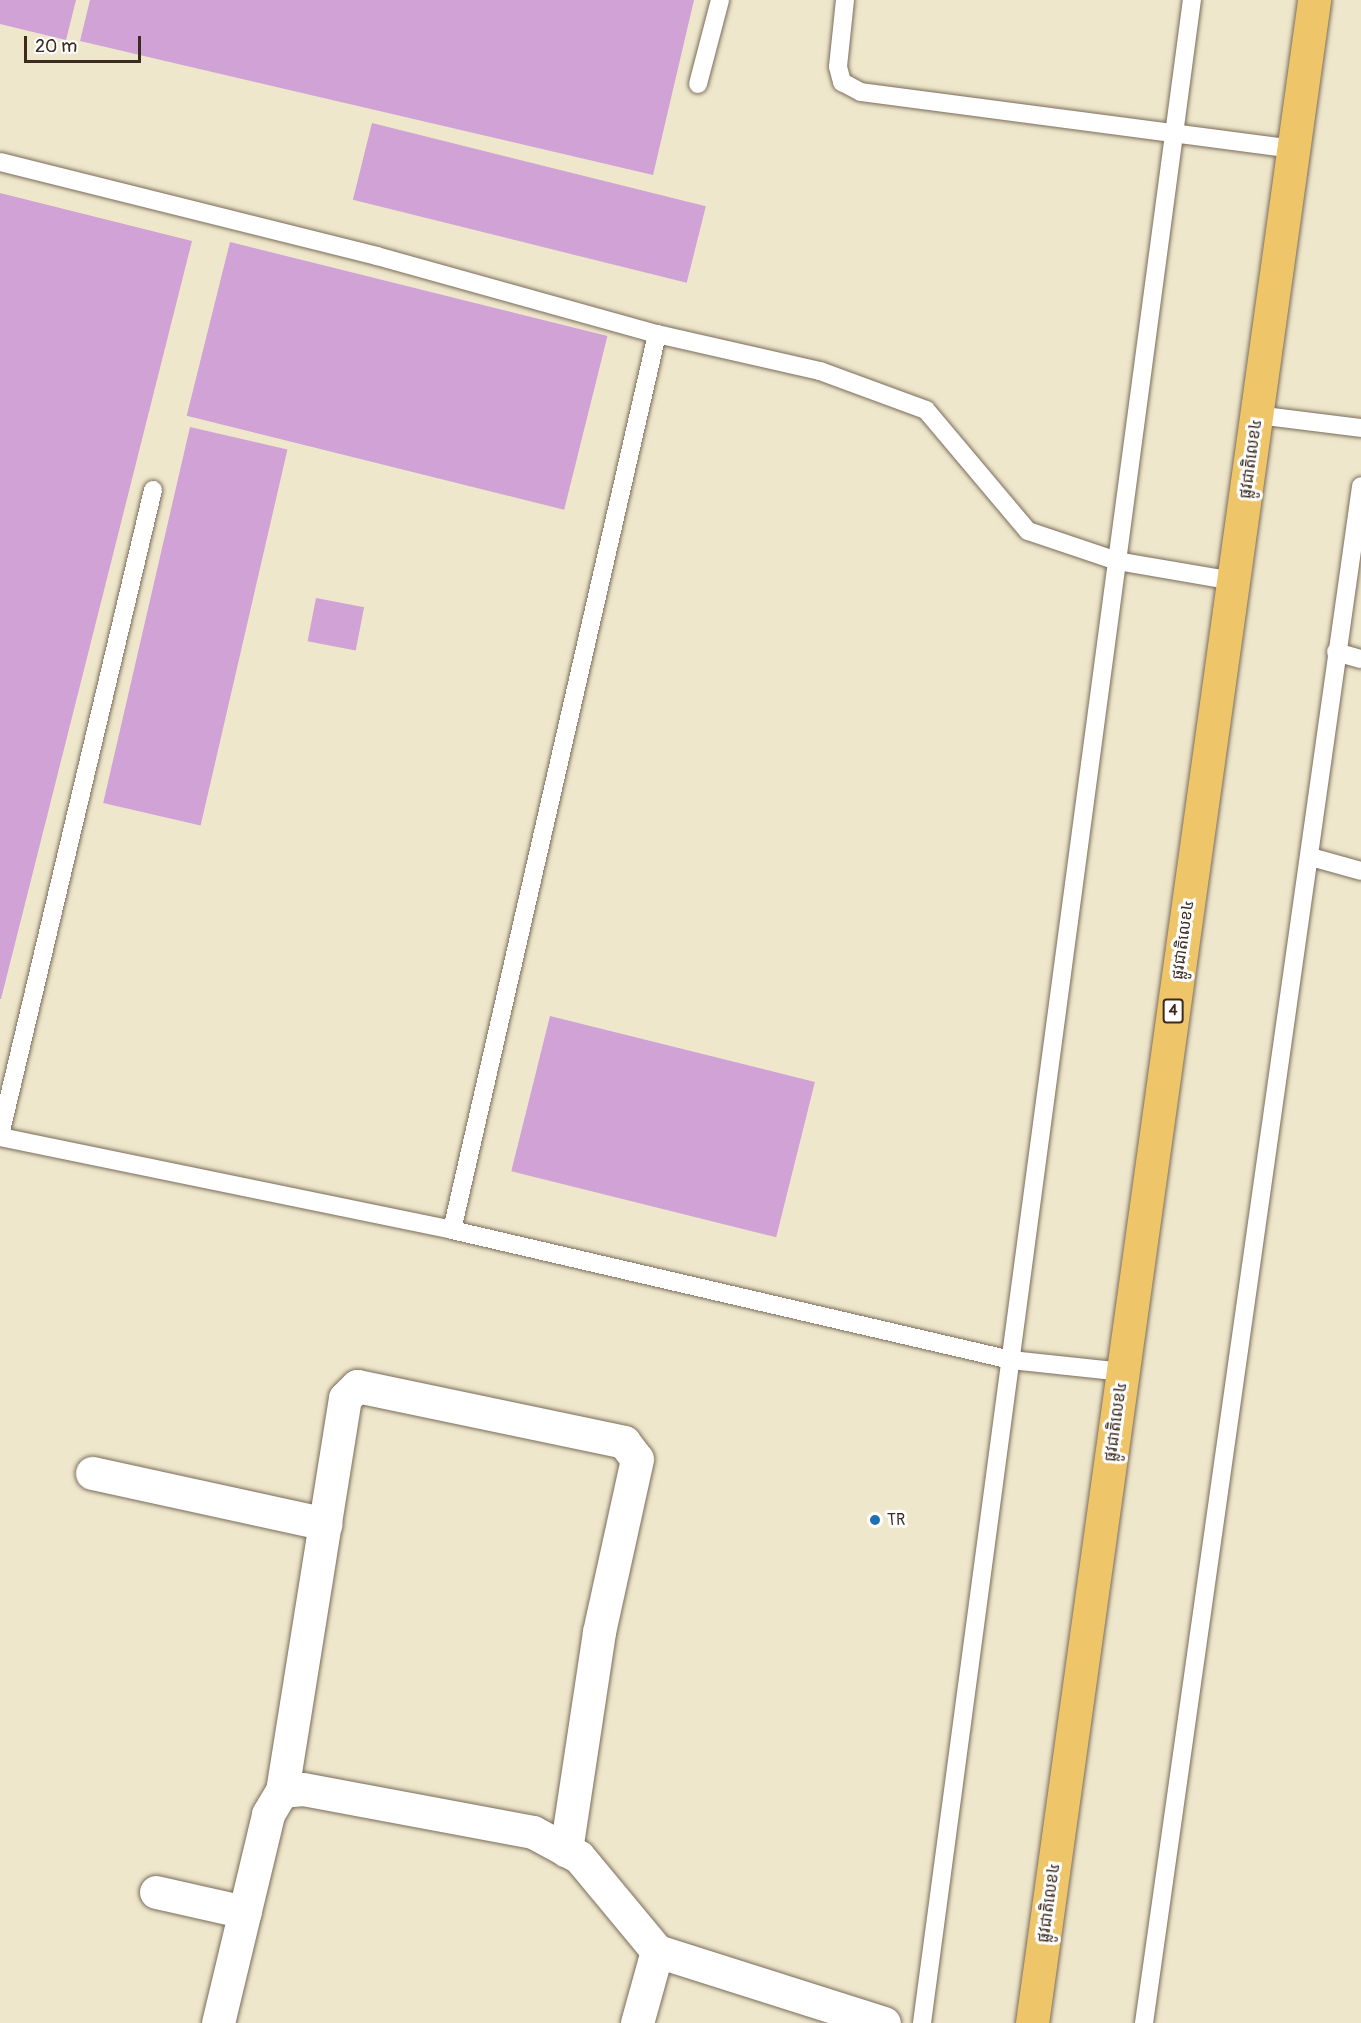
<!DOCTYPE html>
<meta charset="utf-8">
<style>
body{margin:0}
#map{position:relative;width:1361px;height:2023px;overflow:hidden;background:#efe7cc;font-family:Pangolin,"Noto Sans Khmer",sans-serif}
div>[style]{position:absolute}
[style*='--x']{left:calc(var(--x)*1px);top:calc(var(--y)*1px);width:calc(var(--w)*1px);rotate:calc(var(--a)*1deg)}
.building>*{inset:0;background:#d0a2d5;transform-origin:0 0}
.roads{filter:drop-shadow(0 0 2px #7a6c5b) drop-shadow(0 0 2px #7a6c5b)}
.service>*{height:18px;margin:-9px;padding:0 9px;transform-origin:9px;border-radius:9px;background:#fff}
.minor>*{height:33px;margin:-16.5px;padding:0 16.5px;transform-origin:16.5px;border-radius:16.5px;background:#fff}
.trunk>*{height:33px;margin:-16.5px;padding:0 16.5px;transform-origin:16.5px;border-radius:16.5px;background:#eec569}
.dots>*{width:16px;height:16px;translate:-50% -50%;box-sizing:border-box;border:3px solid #fff;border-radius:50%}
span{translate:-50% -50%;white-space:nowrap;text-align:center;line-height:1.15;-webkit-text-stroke:6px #fff;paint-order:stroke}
.shield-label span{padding:2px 4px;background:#fff;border:2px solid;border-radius:4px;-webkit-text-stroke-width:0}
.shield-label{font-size:15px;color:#3b2a1e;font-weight:700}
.street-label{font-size:16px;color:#3b2a1e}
.poi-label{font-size:16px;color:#3b2a1e}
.left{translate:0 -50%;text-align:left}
.scale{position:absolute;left:24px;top:36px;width:117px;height:27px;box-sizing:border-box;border:3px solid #3b2a1e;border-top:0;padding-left:8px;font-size:18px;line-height:21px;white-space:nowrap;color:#3b2a1e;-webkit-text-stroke:4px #fff;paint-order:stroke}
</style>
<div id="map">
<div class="building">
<i style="clip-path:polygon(0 0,76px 0,66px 40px,0 24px)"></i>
<i style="clip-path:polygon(90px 0,694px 0,653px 175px,80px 41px)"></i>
<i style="left:372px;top:123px;width:344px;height:79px;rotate:14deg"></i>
<i style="clip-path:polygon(0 193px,192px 241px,1px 999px,0 999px)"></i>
<i style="left:230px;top:242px;width:389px;height:179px;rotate:14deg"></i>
<i style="left:190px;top:427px;width:100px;height:386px;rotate:13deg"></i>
<i style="left:316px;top:598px;width:49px;height:44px;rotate:11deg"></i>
<i style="left:550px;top:1016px;width:273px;height:160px;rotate:14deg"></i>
</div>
<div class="roads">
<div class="service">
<i style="--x:845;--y:0;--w:67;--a:96"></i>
<i style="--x:838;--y:67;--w:16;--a:75"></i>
<i style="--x:842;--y:82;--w:21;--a:28"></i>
<i style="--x:861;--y:92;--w:437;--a:7.5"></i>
<i style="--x:698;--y:84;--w:87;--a:-75.3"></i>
<i style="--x:0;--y:162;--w:389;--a:14"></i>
<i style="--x:377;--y:256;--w:291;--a:15.6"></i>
<i style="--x:657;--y:334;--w:167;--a:12.8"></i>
<i style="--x:820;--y:371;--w:113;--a:20.2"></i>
<i style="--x:926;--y:410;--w:158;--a:49.9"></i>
<i style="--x:1028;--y:531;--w:94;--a:18.6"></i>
<i style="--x:1117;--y:561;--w:119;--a:9.7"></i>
<i style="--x:1257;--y:415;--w:105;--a:7.1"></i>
<i style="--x:1336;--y:652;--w:26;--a:16"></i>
<i style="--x:1311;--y:857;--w:52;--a:15.6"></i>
<i style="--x:0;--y:1135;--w:663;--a:-76.66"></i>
<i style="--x:0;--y:1137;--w:461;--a:11.6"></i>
<i style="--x:452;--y:1230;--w:574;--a:13.09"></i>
<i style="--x:1011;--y:1360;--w:113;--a:6.1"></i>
<i style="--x:452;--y:1230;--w:919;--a:-77.11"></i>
<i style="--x:922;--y:2023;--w:2041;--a:-82.4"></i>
<i style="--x:1144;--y:2023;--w:1552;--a:-81.96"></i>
</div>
<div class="minor">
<i style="--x:92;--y:1473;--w:239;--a:12.3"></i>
<i style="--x:282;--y:1791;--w:21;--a:-5"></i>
<i style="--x:303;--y:1789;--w:234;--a:10.6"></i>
<i style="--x:533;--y:1832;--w:52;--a:28.5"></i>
<i style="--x:579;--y:1857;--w:122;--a:50.3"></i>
<i style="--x:657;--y:1951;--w:238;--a:17.6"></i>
<i style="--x:156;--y:1892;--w:91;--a:12.7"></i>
<i style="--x:218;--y:2023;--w:215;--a:-76.5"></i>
<i style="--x:268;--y:1814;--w:27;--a:-59"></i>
<i style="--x:282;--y:1791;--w:398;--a:-80.9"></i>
<i style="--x:345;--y:1398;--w:17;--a:-45"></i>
<i style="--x:357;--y:1386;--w:273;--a:11.8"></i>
<i style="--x:624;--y:1442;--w:21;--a:53"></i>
<i style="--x:637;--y:1459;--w:177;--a:102.4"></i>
<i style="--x:599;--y:1632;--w:221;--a:98.6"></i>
<i style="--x:637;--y:2023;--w:75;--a:-74.5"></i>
</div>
<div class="trunk">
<i style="--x:1032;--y:2023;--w:2043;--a:-82.06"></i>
</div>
</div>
<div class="dots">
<i style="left:875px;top:1520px;background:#1f6fb2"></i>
</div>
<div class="shield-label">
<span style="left:1173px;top:1011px">4</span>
</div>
<div class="street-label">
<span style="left:1251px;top:459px;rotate:-82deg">ផ្លូវជាតិលេខ៤</span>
<span style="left:1183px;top:940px;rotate:-82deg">ផ្លូវជាតិលេខ៤</span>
<span style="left:1116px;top:1422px;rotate:-82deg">ផ្លូវជាតិលេខ៤</span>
<span style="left:1049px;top:1903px;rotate:-82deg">ផ្លូវជាតិលេខ៤</span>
</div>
<div class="poi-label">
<span class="left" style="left:887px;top:1520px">TR</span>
</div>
<div class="scale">20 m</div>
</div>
